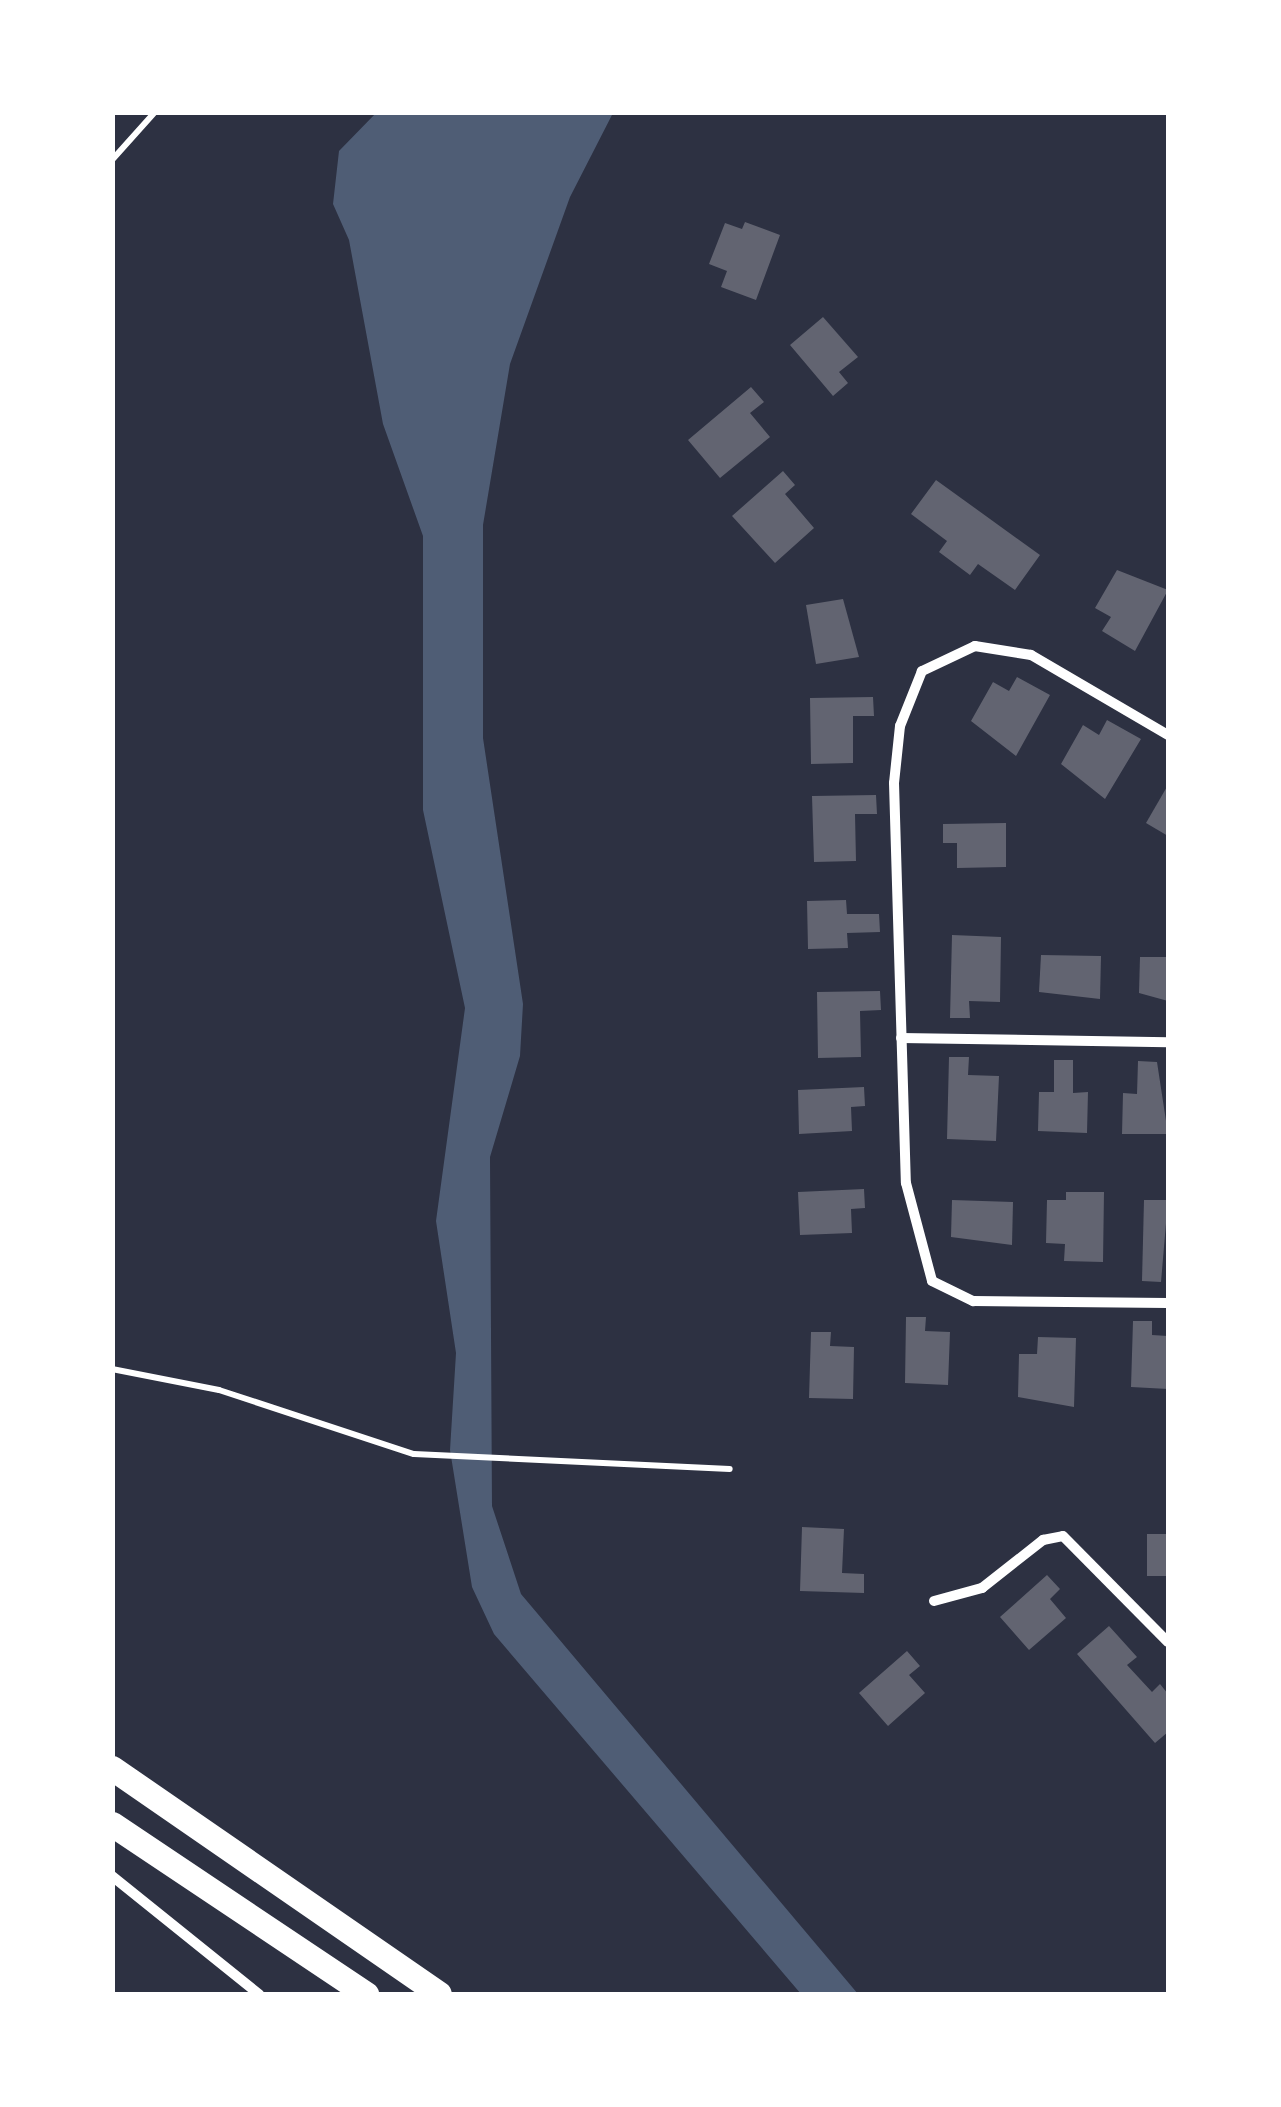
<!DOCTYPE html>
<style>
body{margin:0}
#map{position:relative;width:1281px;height:2107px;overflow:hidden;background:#2d3142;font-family:"Open Sans",sans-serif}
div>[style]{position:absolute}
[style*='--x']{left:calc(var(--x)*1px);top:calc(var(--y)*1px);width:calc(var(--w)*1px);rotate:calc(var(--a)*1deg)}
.water>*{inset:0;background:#4f5d75}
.building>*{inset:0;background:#626471;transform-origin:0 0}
.path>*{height:6px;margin:-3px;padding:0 3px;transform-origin:3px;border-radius:3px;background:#fff}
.minor>*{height:10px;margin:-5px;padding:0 5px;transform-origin:5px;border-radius:5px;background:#fff}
.primary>*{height:25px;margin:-12.5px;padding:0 12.5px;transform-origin:12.5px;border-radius:12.5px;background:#fff}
span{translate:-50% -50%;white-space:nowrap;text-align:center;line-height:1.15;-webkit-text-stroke:8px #fff;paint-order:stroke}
.frame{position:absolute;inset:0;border:115px solid #fff;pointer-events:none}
</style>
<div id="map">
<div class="water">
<i style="clip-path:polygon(376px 113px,613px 113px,570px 197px,510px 364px,483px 525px,483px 738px,523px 1004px,520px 1056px,490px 1157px,492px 1506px,521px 1594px,858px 1994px,801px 1994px,494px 1634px,472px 1587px,450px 1450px,456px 1353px,436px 1221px,465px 1008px,423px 810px,423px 536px,383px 424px,349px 240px,333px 204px,339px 151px)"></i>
</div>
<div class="building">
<i style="clip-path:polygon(745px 222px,780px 235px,756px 300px,721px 287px,727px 271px,709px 264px,725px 223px,742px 229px)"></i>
<i style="clip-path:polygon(823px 317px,858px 357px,839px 372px,848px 383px,833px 396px,790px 345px)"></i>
<i style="clip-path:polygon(751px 387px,764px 402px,750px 413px,770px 437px,720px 478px,688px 440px)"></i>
<i style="clip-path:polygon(783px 471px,795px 485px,785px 494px,814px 528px,775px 563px,732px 516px)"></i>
<i style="clip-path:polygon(936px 480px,1040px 555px,1015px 590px,978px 564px,970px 575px,939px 552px,947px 541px,911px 514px)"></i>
<i style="clip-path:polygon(1117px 570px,1168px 590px,1135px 651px,1102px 631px,1111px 617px,1095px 608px)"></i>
<i style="clip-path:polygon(843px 599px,859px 657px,816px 664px,806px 605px)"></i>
<i style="clip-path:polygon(1017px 677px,1050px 695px,1016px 756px,971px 721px,993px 682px,1009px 691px)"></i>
<i style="clip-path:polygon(873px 697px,874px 716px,853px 716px,853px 763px,811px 764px,810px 698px)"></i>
<i style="clip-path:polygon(1107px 720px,1141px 739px,1105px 799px,1061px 764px,1083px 725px,1099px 735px)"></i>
<i style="clip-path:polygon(1168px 785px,1168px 836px,1146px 823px)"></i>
<i style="clip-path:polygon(876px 795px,877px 814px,855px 814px,856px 861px,814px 862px,812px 796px)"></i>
<i style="clip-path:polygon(1006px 823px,1006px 867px,957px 868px,957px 843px,943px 843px,943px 824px)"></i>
<i style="clip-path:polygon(846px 900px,847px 914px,879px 914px,880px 932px,847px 933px,848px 948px,808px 949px,807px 901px)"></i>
<i style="clip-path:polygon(952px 935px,1001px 937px,1000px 1002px,969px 1001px,970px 1018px,950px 1018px)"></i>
<i style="clip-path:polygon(1041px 955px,1101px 956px,1100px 999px,1039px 992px)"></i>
<i style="clip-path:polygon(1140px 957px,1168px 957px,1168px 1001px,1139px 993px)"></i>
<i style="clip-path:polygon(880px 991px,881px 1010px,860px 1011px,861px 1057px,818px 1058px,817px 992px)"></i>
<i style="clip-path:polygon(949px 1057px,969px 1057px,968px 1075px,999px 1076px,996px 1141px,947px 1139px)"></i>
<i style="clip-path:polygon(1054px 1060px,1073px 1060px,1073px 1093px,1088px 1092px,1087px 1133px,1038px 1131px,1039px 1092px,1054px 1092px)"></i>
<i style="clip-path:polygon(1138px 1061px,1157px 1062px,1168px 1134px,1122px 1134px,1123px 1093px,1137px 1094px)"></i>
<i style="clip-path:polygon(864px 1087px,865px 1106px,851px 1107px,852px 1131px,799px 1134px,798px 1090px)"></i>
<i style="clip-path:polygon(864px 1189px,865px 1208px,851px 1209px,852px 1233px,800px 1235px,798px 1192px)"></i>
<i style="clip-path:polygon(1066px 1192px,1104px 1192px,1103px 1262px,1064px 1261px,1065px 1244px,1046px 1243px,1047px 1200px,1066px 1200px)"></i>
<i style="clip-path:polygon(952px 1200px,1013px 1202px,1012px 1245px,951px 1237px)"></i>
<i style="clip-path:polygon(1144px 1200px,1168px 1200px,1161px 1282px,1142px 1281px)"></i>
<i style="clip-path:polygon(906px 1317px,926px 1317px,925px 1331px,950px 1332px,948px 1385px,905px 1383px)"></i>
<i style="clip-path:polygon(1133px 1321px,1152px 1321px,1152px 1335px,1168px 1336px,1168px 1389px,1131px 1387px)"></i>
<i style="clip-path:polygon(811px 1332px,831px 1332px,830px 1346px,854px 1347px,853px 1399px,809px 1398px)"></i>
<i style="clip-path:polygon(1038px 1337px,1076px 1338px,1074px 1407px,1018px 1397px,1019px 1354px,1037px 1354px)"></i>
<i style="clip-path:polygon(802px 1527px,844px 1529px,842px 1573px,864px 1574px,864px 1593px,800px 1591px)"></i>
<i style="left:1147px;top:1534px;width:21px;height:42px"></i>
<i style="clip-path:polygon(1047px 1575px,1060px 1589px,1050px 1599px,1066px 1618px,1029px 1650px,1000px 1617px)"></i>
<i style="clip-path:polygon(1109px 1626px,1137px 1657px,1127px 1665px,1152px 1692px,1160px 1684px,1168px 1694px,1168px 1732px,1155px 1743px,1077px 1654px)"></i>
<i style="clip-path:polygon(907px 1651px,920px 1666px,909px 1675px,925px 1693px,888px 1726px,859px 1693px)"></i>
</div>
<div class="path">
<i style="--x:112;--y:160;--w:64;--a:-48.1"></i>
<i style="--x:112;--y:1369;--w:109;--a:11.1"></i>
<i style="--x:219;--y:1390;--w:205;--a:18.2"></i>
<i style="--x:414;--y:1454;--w:316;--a:2.7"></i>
</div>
<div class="minor">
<i style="--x:1168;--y:735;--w:159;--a:-149.7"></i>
<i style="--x:1031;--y:655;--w:57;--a:-170.9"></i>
<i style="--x:975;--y:646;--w:59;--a:154.7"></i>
<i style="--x:922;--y:671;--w:59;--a:111.8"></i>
<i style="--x:900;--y:726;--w:57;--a:96"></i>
<i style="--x:894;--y:783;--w:400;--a:88.3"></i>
<i style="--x:906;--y:1183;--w:101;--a:75.1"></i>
<i style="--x:932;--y:1281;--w:46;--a:26"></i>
<i style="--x:973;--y:1301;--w:195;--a:0.6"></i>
<i style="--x:901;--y:1038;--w:267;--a:0.9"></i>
<i style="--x:934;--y:1601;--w:50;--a:-15.2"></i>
<i style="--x:982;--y:1588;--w:78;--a:-38.2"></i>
<i style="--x:1043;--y:1540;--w:20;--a:-11"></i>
<i style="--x:1063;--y:1536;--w:149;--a:45.3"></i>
<i style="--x:112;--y:1876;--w:189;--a:38.8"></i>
</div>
<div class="primary">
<i style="--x:112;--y:1768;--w:397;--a:34.6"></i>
<i style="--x:112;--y:1824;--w:306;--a:33.8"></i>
</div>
<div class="frame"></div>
</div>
